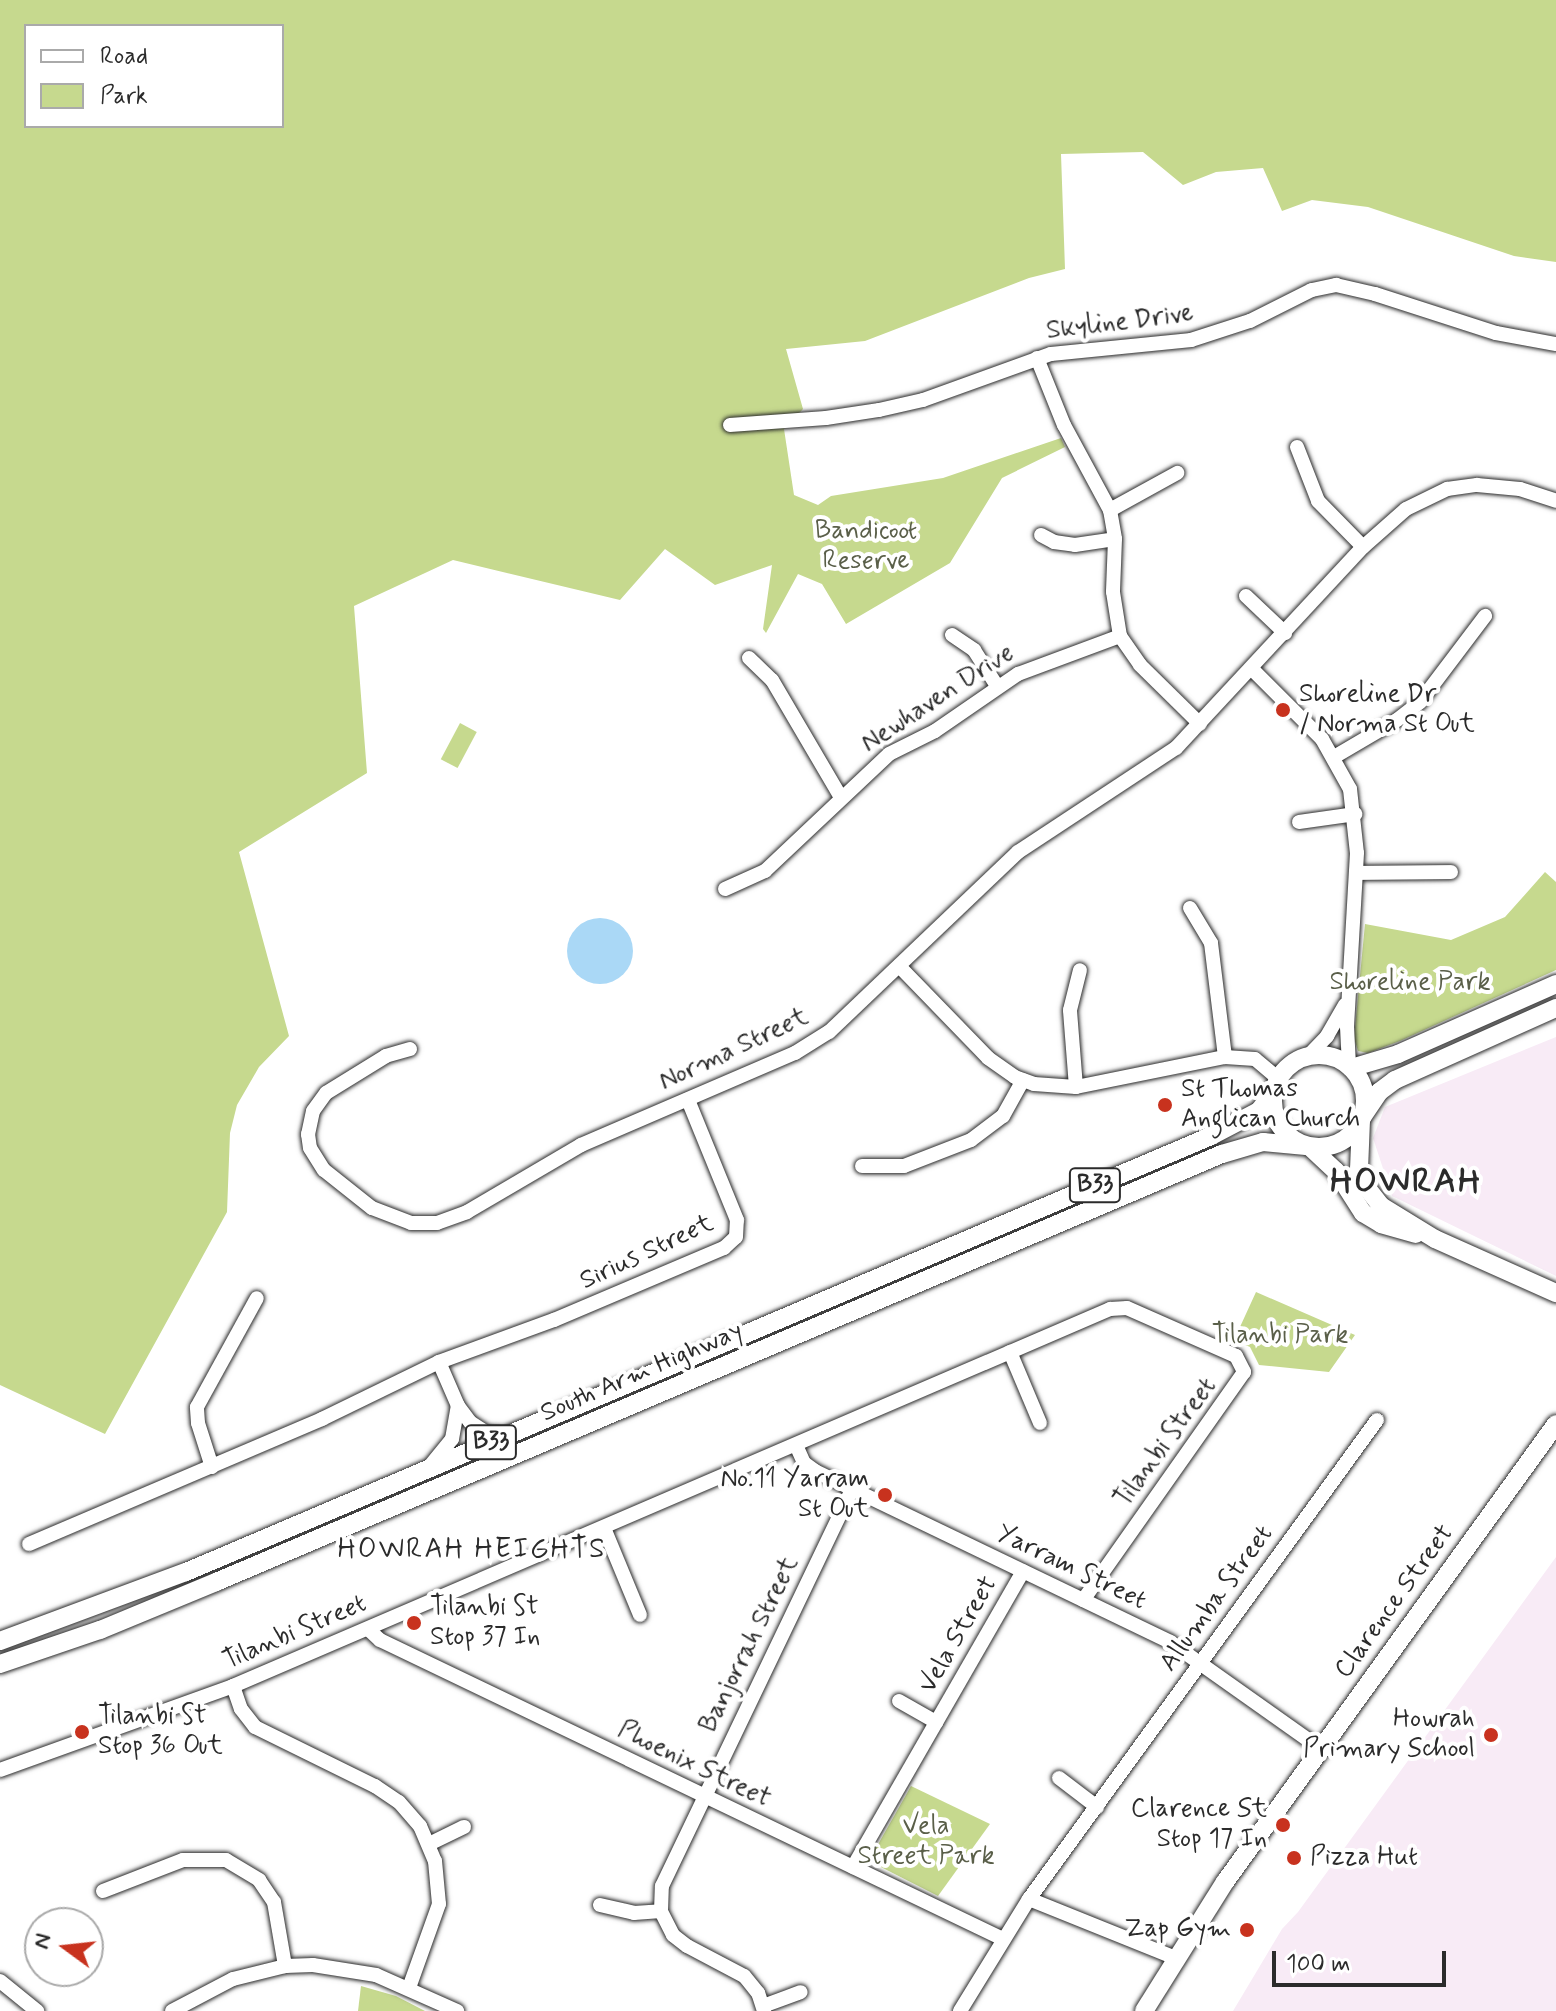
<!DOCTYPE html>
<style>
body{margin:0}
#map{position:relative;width:1556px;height:2011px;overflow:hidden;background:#fff;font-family:Mynerve,sans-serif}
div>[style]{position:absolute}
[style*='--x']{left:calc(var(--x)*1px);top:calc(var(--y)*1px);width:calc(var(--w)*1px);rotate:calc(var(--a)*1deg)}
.built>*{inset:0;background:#f8ebf6}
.green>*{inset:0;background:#c6d98e;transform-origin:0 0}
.water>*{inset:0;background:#aad8f6}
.round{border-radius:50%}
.roads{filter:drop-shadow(0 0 2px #2b2b2b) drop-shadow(0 0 2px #2b2b2b)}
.minor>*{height:14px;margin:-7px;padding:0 7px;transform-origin:7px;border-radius:7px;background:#fff}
.major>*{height:18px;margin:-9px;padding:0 9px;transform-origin:9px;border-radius:9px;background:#fff}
.major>.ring{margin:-9px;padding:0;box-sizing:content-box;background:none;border:18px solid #fff;border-radius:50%}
.dots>*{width:22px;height:22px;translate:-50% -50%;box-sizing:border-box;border:4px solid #fff;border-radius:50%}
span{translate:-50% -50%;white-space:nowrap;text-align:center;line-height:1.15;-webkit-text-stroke:8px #fff;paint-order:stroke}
.shield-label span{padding:2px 6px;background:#fff;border:2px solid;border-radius:6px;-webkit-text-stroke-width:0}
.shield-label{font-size:24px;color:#2b2b2b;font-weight:700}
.street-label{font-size:26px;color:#2b2b2b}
.park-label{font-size:26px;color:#5a5f49}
.poi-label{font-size:26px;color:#2b2b2b}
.left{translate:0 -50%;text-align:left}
.right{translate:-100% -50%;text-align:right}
.neighbourhood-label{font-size:28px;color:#2b2b2b;letter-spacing:2px}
.district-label{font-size:34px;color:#2b2b2b;font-weight:700;letter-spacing:2px}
.legend{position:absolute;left:24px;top:24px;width:260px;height:104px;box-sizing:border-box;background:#fff;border:2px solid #aaa;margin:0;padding:10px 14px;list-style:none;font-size:24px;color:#2b2b2b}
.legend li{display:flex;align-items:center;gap:16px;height:40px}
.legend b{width:40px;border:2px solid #aaa}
.north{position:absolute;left:24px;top:1907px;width:80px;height:80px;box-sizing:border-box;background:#fff;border:2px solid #aaa;border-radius:50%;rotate:285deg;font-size:22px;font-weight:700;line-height:32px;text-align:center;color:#2b2b2b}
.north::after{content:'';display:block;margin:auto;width:28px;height:36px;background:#c8321e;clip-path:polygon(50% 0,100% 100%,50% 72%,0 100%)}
.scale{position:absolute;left:1272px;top:1951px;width:174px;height:36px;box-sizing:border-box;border:4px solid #2b2b2b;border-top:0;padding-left:10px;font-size:24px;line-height:28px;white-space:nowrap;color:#2b2b2b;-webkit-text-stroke:6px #fff;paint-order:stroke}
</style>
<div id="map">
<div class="built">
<i style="clip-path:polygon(1556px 1037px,1556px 1276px,1392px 1196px,1373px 1138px,1385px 1107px)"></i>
<i style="clip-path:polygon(1556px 1557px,1556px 2011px,1233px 2011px,1282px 1929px,1298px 1912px)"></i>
</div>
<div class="green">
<i style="clip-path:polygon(evenodd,0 0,1556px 0,1556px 262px,1514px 256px,1368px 207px,1312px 200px,1282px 211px,1263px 168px,1216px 172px,1183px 185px,1143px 152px,1061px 154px,1065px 269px,1029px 278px,865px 341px,786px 349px,803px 409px,784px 429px,794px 495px,818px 505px,831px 496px,943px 478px,1061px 438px,1065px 447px,1002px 478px,950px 563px,846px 624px,822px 584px,798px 574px,766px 633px,763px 629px,772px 565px,715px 585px,665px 549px,620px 600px,453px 560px,354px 606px,367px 773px,239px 852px,289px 1036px,259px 1067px,237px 1105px,230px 1133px,227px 1212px,105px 1434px,0 1385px,0 0,26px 26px,282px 26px,282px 126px,26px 126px,26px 26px)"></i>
<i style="left:460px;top:723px;width:19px;height:41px;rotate:28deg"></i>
<i style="clip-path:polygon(1545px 872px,1556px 882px,1556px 970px,1400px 1041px,1368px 1053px,1358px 1051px,1354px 1038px,1365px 924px,1451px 940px,1505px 917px)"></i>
<i style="clip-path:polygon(1256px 1292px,1355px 1335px,1329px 1372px,1259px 1365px,1250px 1347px,1234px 1340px)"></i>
<i style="clip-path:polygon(911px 1786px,990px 1824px,938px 1896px,873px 1863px,872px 1855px)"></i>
<i style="clip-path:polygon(361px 1986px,396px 1996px,425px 2011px,358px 2011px)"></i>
</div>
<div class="water">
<i class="round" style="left:567px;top:918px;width:66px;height:66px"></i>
</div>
<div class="roads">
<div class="minor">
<i style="--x:1037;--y:358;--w:72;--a:68.1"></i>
<i style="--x:1064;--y:425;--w:97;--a:61.6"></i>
<i style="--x:1110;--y:510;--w:29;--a:80"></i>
<i style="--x:1115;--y:539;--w:53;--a:92.2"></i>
<i style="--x:1113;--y:592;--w:45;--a:81"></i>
<i style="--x:1120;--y:636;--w:35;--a:55"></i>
<i style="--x:1140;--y:665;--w:84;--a:44.5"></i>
<i style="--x:730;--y:425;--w:96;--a:-4.2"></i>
<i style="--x:826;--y:418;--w:54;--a:-8.6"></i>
<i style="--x:879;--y:410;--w:45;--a:-12.8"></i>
<i style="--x:923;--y:400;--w:136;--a:-19.8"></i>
<i style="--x:1051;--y:354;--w:141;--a:-5.7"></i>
<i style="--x:1191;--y:340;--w:62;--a:-17.9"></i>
<i style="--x:1250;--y:321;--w:69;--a:-26.6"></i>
<i style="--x:1312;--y:290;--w:25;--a:-12"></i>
<i style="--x:1336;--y:285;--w:40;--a:13"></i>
<i style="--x:1375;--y:294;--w:127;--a:17.9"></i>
<i style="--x:1496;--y:333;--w:61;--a:10.4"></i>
<i style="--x:1297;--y:447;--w:58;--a:68.7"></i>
<i style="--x:1318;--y:501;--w:64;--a:45.6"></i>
<i style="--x:1110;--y:510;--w:77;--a:-28.9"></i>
<i style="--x:1041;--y:535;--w:15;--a:28"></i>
<i style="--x:1054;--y:542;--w:21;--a:8"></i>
<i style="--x:1075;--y:545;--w:40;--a:-8.5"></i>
<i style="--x:1246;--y:596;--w:54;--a:43.5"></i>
<i style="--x:952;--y:635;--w:27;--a:34"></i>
<i style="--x:974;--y:650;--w:43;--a:57.4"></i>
<i style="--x:749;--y:658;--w:32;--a:44"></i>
<i style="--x:772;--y:680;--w:134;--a:59.6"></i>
<i style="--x:1252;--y:669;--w:99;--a:45"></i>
<i style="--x:1322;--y:739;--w:57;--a:60.8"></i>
<i style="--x:1350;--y:789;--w:64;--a:83.8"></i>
<i style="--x:1357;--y:853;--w:174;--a:93.3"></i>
<i style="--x:1347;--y:1027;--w:39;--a:87"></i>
<i style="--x:1334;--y:757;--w:73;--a:-30.4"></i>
<i style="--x:1397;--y:720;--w:29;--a:-38"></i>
<i style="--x:1420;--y:702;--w:108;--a:-52.9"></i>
<i style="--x:1299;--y:822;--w:57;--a:-8.1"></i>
<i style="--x:1356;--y:873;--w:95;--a:-0.6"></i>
<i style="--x:725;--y:889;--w:44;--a:-24.2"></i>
<i style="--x:765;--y:871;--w:170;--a:-43.3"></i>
<i style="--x:889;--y:754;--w:51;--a:-26.6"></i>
<i style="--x:935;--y:731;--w:101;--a:-34.5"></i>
<i style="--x:1018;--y:674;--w:109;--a:-20.4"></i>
<i style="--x:1190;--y:908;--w:41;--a:59"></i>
<i style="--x:1211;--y:943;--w:115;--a:83"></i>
<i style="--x:899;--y:966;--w:128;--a:45.9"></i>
<i style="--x:988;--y:1058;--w:33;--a:35"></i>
<i style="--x:1015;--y:1077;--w:20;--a:20"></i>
<i style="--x:1034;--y:1084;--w:42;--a:4.1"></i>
<i style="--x:1076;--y:1087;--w:152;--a:-11.4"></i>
<i style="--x:1225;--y:1057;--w:30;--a:4"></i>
<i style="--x:1255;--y:1059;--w:30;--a:40"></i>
<i style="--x:410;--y:1049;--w:25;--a:164"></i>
<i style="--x:386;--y:1056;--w:70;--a:148.3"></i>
<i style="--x:326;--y:1093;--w:22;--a:126"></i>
<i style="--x:313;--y:1111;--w:24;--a:102"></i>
<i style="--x:308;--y:1134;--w:14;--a:82"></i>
<i style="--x:310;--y:1148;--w:26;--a:58"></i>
<i style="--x:324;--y:1170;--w:61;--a:38.4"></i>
<i style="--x:372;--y:1208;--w:42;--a:21"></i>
<i style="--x:411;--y:1223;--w:26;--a:0"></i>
<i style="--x:437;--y:1223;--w:32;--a:-20"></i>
<i style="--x:467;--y:1212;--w:132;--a:-30.4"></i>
<i style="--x:581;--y:1145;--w:233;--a:-23.3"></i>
<i style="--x:795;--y:1053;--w:40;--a:-32"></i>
<i style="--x:829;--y:1032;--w:261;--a:-43.6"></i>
<i style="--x:1018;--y:852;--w:189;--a:-33.4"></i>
<i style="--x:1176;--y:748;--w:275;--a:-47.1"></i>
<i style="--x:1363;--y:547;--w:57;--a:-41.5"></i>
<i style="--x:1406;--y:509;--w:46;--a:-26"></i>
<i style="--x:1447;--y:489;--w:30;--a:-8"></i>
<i style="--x:1477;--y:485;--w:43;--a:5.3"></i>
<i style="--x:1520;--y:489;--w:38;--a:18"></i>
<i style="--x:1308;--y:1056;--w:28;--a:-46"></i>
<i style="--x:1327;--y:1036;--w:36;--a:-60"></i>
<i style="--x:1076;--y:1087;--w:77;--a:-94.5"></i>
<i style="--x:1070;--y:1010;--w:41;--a:-76"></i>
<i style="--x:862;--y:1166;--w:42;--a:0"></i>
<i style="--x:904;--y:1166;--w:72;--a:-21.2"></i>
<i style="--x:971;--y:1140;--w:40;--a:-37"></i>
<i style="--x:1003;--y:1116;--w:41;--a:-60.9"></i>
<i style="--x:1010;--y:1352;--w:77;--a:67.1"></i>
<i style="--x:439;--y:1362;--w:48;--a:66.6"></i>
<i style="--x:458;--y:1406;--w:20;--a:53"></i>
<i style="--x:470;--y:1422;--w:20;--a:33"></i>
<i style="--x:487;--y:1433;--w:18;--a:3"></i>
<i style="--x:796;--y:1445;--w:20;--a:66"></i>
<i style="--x:804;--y:1463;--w:14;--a:36"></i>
<i style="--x:815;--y:1471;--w:394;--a:25.7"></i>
<i style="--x:1170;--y:1642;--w:185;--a:35.3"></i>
<i style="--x:430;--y:1466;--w:35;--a:-51"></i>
<i style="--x:452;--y:1439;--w:34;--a:-80"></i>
<i style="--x:212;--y:1467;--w:46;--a:-107.7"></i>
<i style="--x:198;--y:1423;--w:16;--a:-94"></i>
<i style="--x:197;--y:1407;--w:124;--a:-61.2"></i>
<i style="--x:604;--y:1528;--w:94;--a:67.5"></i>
<i style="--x:29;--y:1544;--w:319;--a:-23.1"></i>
<i style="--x:322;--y:1419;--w:130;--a:-26"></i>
<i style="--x:439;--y:1362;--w:122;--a:-20.1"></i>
<i style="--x:554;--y:1320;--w:185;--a:-23"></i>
<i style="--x:724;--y:1248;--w:16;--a:-43"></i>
<i style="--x:736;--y:1237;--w:17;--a:-87"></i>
<i style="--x:737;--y:1220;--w:130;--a:-112.2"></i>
<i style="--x:368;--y:1629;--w:16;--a:43"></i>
<i style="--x:380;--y:1640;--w:691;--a:25.64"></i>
<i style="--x:233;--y:1686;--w:24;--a:71"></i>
<i style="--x:241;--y:1709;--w:23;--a:52"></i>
<i style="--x:255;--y:1727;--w:134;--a:26.2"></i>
<i style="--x:375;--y:1786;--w:29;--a:34"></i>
<i style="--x:399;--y:1802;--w:32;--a:49"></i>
<i style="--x:420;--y:1826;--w:38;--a:67"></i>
<i style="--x:435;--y:1861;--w:43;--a:84.7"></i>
<i style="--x:439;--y:1904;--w:89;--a:109.7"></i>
<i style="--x:899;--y:1701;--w:43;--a:29.6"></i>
<i style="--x:0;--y:1770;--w:248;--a:-19.8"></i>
<i style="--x:233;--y:1686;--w:955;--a:-23.26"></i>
<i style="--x:1110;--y:1309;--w:17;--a:-3"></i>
<i style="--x:1127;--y:1308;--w:119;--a:23.8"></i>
<i style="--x:1236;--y:1356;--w:18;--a:63"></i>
<i style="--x:1244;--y:1372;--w:279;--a:125.2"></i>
<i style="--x:1059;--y:1778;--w:48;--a:37.3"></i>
<i style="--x:429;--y:1844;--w:39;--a:-26"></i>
<i style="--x:853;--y:1867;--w:341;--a:-60.1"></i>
<i style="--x:103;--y:1891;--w:86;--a:-21.2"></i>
<i style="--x:183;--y:1860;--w:43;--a:0"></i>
<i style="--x:226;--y:1860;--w:39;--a:31"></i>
<i style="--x:259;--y:1880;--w:27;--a:56"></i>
<i style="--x:274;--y:1902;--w:65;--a:80.2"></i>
<i style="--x:1029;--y:1899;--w:158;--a:21.9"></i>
<i style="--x:600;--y:1905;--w:35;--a:13"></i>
<i style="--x:634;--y:1913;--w:27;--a:-4"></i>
<i style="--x:0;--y:1981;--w:48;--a:39"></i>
<i style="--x:763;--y:2006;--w:40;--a:-20.2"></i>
<i style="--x:172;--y:2011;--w:69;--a:-27.7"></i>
<i style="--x:233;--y:1979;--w:54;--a:-14"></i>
<i style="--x:285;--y:1966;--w:28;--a:-2"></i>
<i style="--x:313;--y:1965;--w:64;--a:9"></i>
<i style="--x:376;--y:1975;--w:89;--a:24"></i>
<i style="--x:764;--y:2011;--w:19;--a:-108"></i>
<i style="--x:758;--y:1993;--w:22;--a:-129"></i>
<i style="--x:744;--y:1976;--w:64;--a:-152.2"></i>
<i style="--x:687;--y:1946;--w:18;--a:-142"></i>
<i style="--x:673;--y:1935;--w:27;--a:-117"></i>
<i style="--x:661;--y:1911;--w:25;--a:-88"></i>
<i style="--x:662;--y:1886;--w:440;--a:-64.4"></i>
<i style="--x:960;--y:2011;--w:132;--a:-58.4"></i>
<i style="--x:1029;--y:1899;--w:592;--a:-54"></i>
</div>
<div class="major">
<i class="ring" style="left:1273px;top:1055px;width:74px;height:74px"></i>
<i style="--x:1351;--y:1068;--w:49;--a:-16.6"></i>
<i style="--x:1398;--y:1054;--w:173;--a:-23.9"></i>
<i style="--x:1363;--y:1116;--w:29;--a:-56"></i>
<i style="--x:1379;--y:1092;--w:20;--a:-37"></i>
<i style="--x:1395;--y:1080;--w:176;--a:-24.1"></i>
<i style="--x:1361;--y:1120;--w:49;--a:92.3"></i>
<i style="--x:1359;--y:1169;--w:21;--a:67"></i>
<i style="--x:1367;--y:1188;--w:23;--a:52"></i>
<i style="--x:1381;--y:1206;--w:63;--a:31.4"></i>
<i style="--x:1435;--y:1239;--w:133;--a:24.1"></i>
<i style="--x:1310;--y:1147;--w:35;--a:43"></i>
<i style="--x:1336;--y:1171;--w:50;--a:57.3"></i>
<i style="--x:1363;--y:1213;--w:21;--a:31"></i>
<i style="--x:1381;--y:1224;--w:36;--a:16"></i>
<i style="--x:0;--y:1641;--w:198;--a:-20.4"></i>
<i style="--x:186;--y:1572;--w:1114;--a:-23.04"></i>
<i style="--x:1211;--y:1136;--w:54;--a:-27.5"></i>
<i style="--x:1259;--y:1111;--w:25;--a:-53"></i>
<i style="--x:0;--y:1664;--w:106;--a:-18.8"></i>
<i style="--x:100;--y:1630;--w:126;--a:-22.5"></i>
<i style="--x:216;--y:1582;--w:1093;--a:-23.05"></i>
<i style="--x:1222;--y:1154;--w:43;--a:-16.3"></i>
<i style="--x:1263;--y:1142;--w:43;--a:5.3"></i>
<i style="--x:1144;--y:2011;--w:152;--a:-57.9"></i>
<i style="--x:1225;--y:1882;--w:565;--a:-54.14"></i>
</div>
</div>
<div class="dots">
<i style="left:1283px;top:710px;background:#c8321e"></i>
<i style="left:1165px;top:1105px;background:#c8321e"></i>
<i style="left:885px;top:1495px;background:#c8321e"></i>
<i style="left:414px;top:1623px;background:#c8321e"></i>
<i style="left:82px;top:1732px;background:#c8321e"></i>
<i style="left:1491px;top:1735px;background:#c8321e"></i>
<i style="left:1283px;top:1825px;background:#c8321e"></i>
<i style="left:1294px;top:1858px;background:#c8321e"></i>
<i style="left:1247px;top:1930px;background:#c8321e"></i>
</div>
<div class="shield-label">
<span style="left:1095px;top:1185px">B33</span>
<span style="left:491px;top:1442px">B33</span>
</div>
<div class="street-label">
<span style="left:1120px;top:323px;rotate:-7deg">Skyline Drive</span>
<span style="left:938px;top:699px;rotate:-33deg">Newhaven Drive</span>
<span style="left:734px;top:1050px;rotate:-25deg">Norma Street</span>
<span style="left:647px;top:1253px;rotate:-25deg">Sirius Street</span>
<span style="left:642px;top:1373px;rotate:-23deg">South Arm Highway</span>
<span style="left:1166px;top:1443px;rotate:-54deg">Tilanbi Street</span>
<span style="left:1071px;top:1568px;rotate:26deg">Yarram Street</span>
<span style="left:1217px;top:1599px;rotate:-54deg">Allumba Street</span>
<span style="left:1395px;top:1602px;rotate:-54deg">Clarence Street</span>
<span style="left:295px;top:1633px;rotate:-23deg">Tilanbi Street</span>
<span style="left:959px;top:1635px;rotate:-60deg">Vela Street</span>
<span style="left:750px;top:1645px;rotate:-64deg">Banjorrah Street</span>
<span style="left:694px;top:1765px;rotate:26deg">Phoenix Street</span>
</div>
<div class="park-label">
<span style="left:866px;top:547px">Bandicoot<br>Reserve</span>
<span style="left:1410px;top:983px">Shoreline Park</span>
<span style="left:1280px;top:1336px">Tilanbi Park</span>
<span style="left:926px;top:1842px">Vela<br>Street Park</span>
</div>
<div class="poi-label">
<span class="left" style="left:1299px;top:710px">Shoreline Dr<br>/ Norma St Out</span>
<span class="left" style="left:1181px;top:1105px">St Thomas<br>Anglican Church</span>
<span class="right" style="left:869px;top:1495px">No.11 Yarram<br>St Out</span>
<span class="left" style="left:430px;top:1623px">Tilanbi St<br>Stop 37 In</span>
<span class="left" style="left:98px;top:1732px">Tilanbi St<br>Stop 36 Out</span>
<span class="right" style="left:1475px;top:1735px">Howrah<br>Primary School</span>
<span class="right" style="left:1267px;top:1825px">Clarence St<br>Stop 17 In</span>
<span class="left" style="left:1310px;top:1858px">Pizza Hut</span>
<span class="right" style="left:1231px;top:1930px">Zap Gym</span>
</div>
<div class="neighbourhood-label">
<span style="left:472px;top:1550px">HOWRAH HEIGHTS</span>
</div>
<div class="district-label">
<span style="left:1406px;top:1182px">HOWRAH</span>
</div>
<ul class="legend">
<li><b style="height:10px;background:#fff"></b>Road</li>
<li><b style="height:22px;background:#c6d98e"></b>Park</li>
</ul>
<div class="north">N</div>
<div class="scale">100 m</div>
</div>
